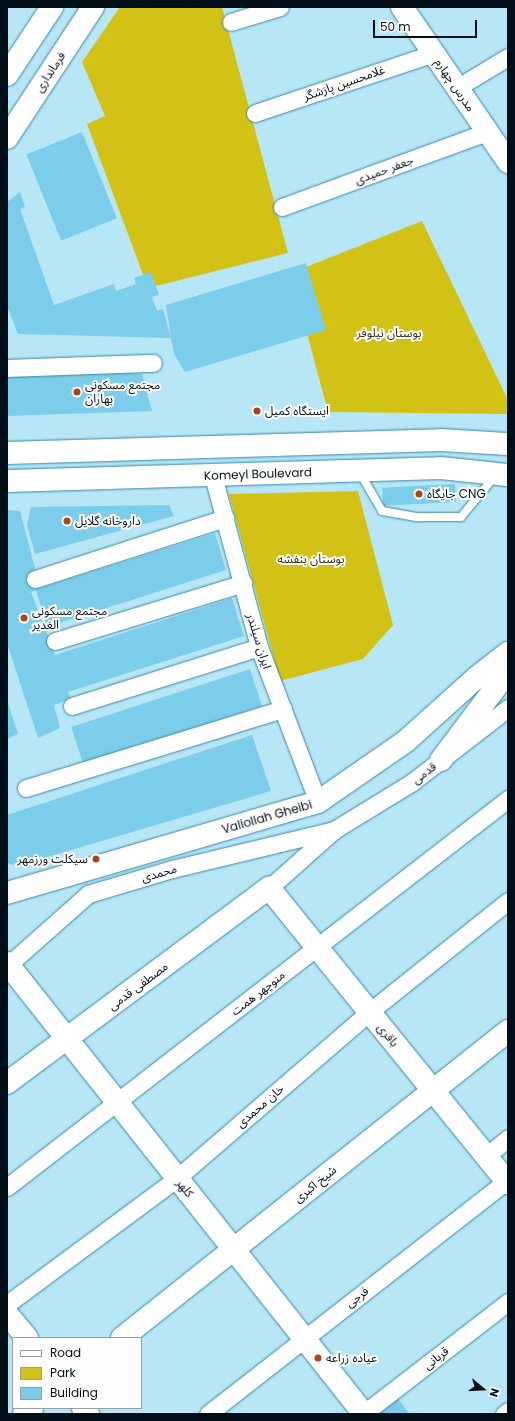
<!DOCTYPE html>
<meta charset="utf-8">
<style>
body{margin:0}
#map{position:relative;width:515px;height:1421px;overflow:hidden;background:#b7e6f7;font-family:Poppins,"Noto Sans Arabic",sans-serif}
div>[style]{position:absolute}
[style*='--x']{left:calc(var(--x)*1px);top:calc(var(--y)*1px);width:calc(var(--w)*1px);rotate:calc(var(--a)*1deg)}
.green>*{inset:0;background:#d3c216}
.building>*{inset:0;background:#7ccdea;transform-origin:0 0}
.roads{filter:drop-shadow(0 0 1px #368aa5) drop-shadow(0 0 1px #368aa5)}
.lane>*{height:8px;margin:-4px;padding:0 4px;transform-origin:4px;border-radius:4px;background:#fff}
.street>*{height:17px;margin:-8.5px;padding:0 8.5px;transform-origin:8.5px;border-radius:8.5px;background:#fff}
.secondary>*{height:22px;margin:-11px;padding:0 11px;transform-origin:11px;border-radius:11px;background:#fff}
.primary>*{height:22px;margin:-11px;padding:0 11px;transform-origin:11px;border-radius:11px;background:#fff}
.dots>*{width:11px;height:11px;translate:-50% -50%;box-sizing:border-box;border:2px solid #fefefe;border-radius:50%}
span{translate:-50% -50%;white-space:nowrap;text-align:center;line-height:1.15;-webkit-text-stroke:4px #fefefe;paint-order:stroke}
.street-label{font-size:12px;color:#000f17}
.park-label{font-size:12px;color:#343118}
.poi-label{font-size:12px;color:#000f17}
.left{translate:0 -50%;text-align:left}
.right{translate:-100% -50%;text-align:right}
.frame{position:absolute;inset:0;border:8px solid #000f17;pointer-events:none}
.legend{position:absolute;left:12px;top:1337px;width:130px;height:72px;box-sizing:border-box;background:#fefefe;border:1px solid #989ea2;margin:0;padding:5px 7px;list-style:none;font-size:12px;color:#000f17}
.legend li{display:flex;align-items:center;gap:8px;height:20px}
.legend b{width:20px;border:1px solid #989ea2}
.north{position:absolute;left:463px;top:1369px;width:40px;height:40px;-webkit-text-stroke:3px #fefefe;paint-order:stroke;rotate:108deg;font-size:11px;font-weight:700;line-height:16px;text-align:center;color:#000f17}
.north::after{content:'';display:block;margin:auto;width:14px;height:18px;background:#000f17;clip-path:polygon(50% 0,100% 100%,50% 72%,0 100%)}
.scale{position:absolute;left:373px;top:20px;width:104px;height:18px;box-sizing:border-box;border:2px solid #000f17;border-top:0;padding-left:5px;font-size:12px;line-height:14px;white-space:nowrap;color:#000f17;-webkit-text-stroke:3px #fefefe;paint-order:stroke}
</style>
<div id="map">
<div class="green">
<i style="clip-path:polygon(120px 7px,222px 7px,288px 253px,148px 288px,87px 124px,105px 116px,82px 62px)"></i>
<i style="clip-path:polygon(422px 221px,508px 400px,508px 414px,328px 412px,291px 273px)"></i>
<i style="clip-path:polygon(358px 491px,393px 625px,363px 659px,280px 681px,229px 494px)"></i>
</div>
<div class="building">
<i style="left:82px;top:132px;width:93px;height:60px;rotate:68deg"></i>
<i style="clip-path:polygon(20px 192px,25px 207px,20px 209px,54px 305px,114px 284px,116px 291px,136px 284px,134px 278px,151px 272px,159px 295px,152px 297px,157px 311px,163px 309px,171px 338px,166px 305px,306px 263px,326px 330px,185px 372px,174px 354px,171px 338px,18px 334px,7px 306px,7px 202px)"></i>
<i style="clip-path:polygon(7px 369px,142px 374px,152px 411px,7px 416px)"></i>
<i style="left:455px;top:484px;width:18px;height:73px;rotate:87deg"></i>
<i style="clip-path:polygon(169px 505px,174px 516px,35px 554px,27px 525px,31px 507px)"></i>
<i style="clip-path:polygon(7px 510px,20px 511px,40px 588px,215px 533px,226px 570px,47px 627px,36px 590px,31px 592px,55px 655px,232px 598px,244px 636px,68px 692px,71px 699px,54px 705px,60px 728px,38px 738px,7px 643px)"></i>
<i style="left:250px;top:669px;width:39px;height:188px;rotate:72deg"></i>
<i style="clip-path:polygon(7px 700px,18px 734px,7px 739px)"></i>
<i style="clip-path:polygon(252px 735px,271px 791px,17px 866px,7px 863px,7px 815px)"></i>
<i style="clip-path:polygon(397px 1397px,409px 1414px,378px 1414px,377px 1412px)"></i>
</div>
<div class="roads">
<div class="lane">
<i style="--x:360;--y:473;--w:44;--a:59.9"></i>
<i style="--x:382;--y:511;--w:36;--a:10"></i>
<i style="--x:417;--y:517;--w:44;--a:0"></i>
<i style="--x:461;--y:517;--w:53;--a:-50.3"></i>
</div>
<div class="street">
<i style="--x:231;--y:22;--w:51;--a:-17"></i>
<i style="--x:468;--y:81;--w:47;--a:-31"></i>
<i style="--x:255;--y:113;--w:189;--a:-18.5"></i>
<i style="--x:282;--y:207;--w:218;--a:-20.1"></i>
<i style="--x:7;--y:368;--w:146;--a:-2"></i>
<i style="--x:213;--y:476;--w:177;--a:74.9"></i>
<i style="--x:259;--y:647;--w:166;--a:69.2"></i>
<i style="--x:35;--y:579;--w:200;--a:-17.8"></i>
<i style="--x:55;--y:641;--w:197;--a:-17.1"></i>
<i style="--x:72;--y:706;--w:196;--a:-17.5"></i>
<i style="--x:26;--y:788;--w:269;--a:-17.1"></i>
<i style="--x:269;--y:888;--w:87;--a:-41.7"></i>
<i style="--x:334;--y:830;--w:90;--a:-31.4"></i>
<i style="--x:411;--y:783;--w:123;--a:-37.7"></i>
<i style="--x:7;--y:966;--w:108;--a:-41.6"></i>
<i style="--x:88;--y:894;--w:88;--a:-16.6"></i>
<i style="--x:172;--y:869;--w:167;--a:-13.5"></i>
<i style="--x:486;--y:1156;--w:28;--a:-39"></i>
<i style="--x:7;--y:1187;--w:634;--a:-37.76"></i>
<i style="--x:7;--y:1304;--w:212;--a:-36.5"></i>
<i style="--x:177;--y:1178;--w:254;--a:-40.8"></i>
<i style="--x:369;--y:1012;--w:178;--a:-38.6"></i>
<i style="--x:208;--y:1414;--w:378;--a:-38"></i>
<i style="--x:363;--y:1414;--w:183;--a:-37.7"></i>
<i style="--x:504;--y:1414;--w:5;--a:-37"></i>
</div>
<div class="secondary">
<i style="--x:402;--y:7;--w:188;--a:55.6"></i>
<i style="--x:7;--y:75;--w:82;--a:-56.5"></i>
<i style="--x:7;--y:138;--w:157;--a:-56.7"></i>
<i style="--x:441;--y:760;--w:111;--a:-53"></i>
<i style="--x:7;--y:893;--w:324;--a:-16.3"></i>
<i style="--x:318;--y:802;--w:107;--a:-34.7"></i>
<i style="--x:406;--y:741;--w:94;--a:-42"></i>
<i style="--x:476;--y:678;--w:41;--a:-38"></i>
<i style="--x:7;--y:963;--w:575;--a:51.64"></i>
<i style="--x:7;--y:1083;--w:327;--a:-36.7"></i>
<i style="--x:269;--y:888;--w:380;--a:51"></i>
<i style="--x:7;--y:1314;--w:31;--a:50"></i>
<i style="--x:122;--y:1338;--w:493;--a:-38.5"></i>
<i style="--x:83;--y:1408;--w:8;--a:50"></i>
<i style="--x:24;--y:1414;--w:10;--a:-37"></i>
</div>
<div class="primary">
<i style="--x:7;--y:453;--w:434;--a:-1.7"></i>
<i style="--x:441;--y:440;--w:67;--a:3.4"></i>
<i style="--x:7;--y:481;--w:434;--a:-1.7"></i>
<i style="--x:441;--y:468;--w:67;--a:6"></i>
</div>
</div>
<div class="dots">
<i style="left:77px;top:392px;background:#aa4613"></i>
<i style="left:257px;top:411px;background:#aa4613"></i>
<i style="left:419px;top:494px;background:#aa4613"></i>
<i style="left:67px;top:521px;background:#aa4613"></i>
<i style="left:24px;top:618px;background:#aa4613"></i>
<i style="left:96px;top:859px;background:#aa4613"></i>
<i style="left:318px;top:1358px;background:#aa4613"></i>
</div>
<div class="street-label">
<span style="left:50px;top:72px;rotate:-57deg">فرمانداری</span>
<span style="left:344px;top:83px;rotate:-19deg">غلامحسین پازشگر</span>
<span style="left:455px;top:85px;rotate:56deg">مدرس چهارم</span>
<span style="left:384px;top:170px;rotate:-20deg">جعفر حمیدی</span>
<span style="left:258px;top:474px;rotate:-2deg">Komeyl Boulevard</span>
<span style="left:259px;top:641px;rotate:73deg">ایران سیلندر</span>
<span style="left:424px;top:773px;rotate:-37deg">قدمی</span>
<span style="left:267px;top:817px;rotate:-16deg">Valiollah Gheibi</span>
<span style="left:159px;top:873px;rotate:-16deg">محمدی</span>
<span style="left:138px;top:986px;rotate:-37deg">مصطفی قدمی</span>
<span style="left:258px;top:993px;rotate:-38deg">منوچهر همت</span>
<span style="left:388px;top:1035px;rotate:51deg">باقری</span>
<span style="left:260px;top:1106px;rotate:-41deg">خان محمدی</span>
<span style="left:315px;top:1184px;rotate:-39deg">شیخ اکبری</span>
<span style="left:185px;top:1188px;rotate:52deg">کلهر</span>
<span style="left:357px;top:1297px;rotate:-38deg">فرجی</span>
<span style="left:436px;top:1358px;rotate:-38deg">قربانی</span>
</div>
<div class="park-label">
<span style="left:389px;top:333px">بوستان نیلوفر</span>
<span style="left:311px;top:559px">بوستان بنفشه</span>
</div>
<div class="poi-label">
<span class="left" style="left:85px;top:392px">مجتمع مسکونی<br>بهاران</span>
<span class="left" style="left:265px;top:411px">ایستگاه کمیل</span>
<span class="left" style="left:427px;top:494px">جایگاه CNG</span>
<span class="left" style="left:75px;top:521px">داروخانه گلایل</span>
<span class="left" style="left:32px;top:618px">مجتمع مسکونی<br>الغدیر</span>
<span class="right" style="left:88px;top:859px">سیکلت ورزمهر</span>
<span class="left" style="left:326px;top:1358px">عیاده زراعه</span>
</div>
<div class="frame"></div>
<ul class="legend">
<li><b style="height:5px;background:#fff"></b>Road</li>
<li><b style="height:11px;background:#d3c216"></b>Park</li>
<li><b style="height:11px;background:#7ccdea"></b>Building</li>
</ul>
<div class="north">N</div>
<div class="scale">50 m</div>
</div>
